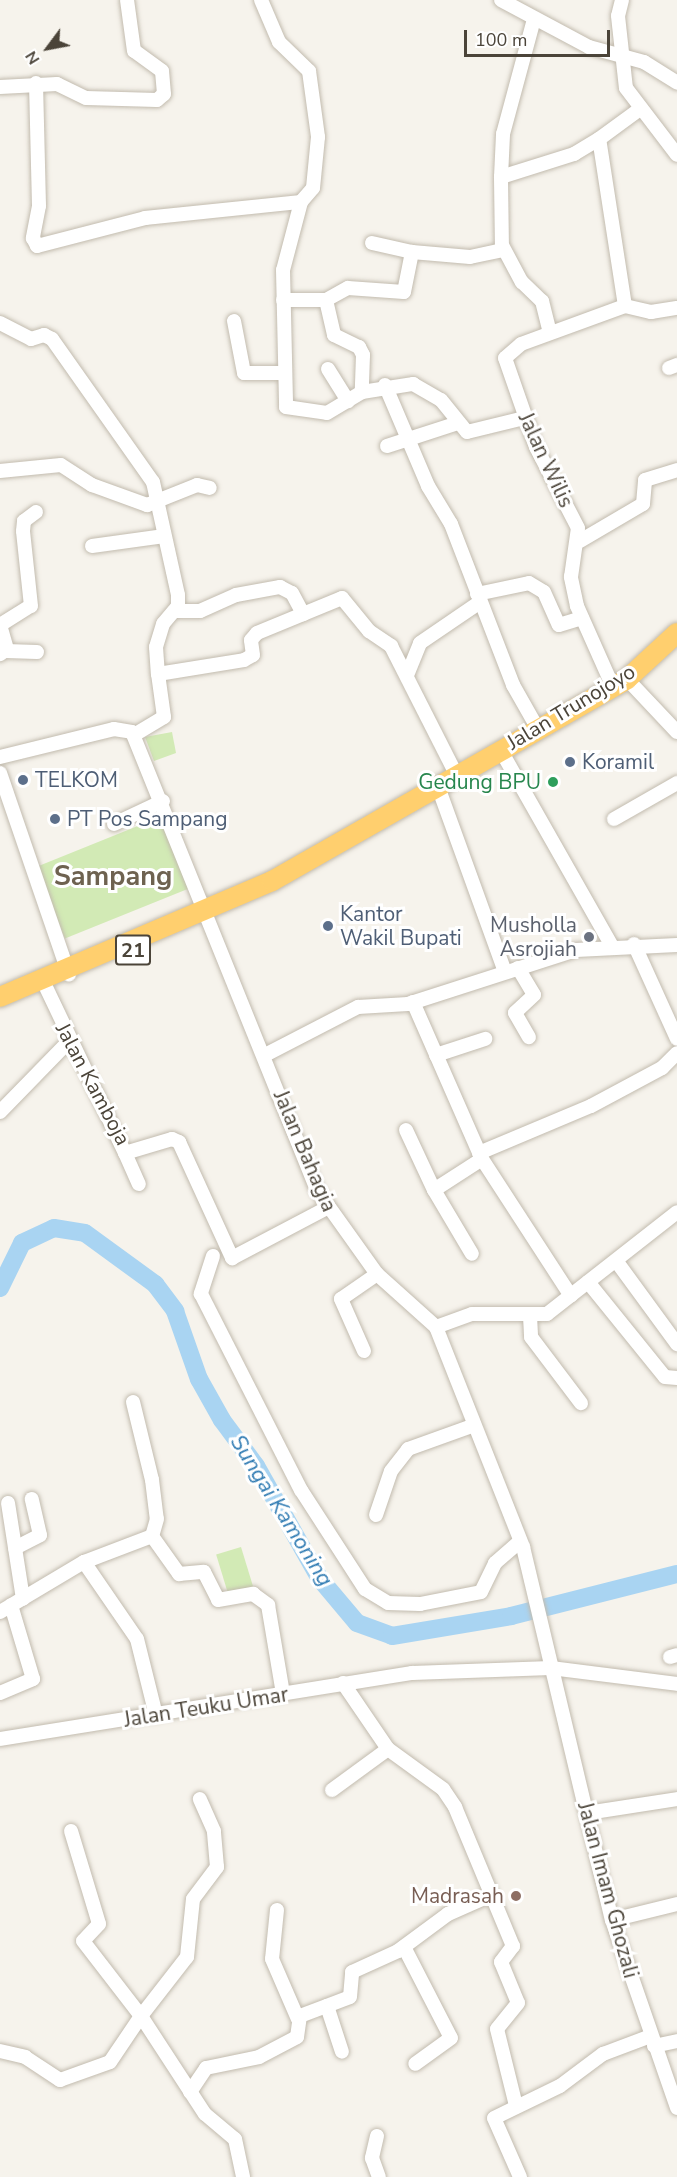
<!DOCTYPE html>
<style>
body{margin:0}
#map{position:relative;width:677px;height:2177px;overflow:hidden;background:#f6f3ec;font-family:"Nunito Sans",sans-serif}
div>[style]{position:absolute}
[style*='--x']{left:calc(var(--x)*1px);top:calc(var(--y)*1px);width:calc(var(--w)*1px);rotate:calc(var(--a)*1deg)}
.green>*{inset:0;background:#d2eab5;transform-origin:0 0}
.river>*{height:18px;margin:-9px;padding:0 9px;transform-origin:9px;border-radius:9px;background:#a9d4f2}
.roads{filter:drop-shadow(0 0 2px #c2bbae) drop-shadow(0 0 2px #c2bbae)}
.minor>*{height:14px;margin:-7px;padding:0 7px;transform-origin:7px;border-radius:7px;background:#fff}
.highway>*{height:20px;margin:-10px;padding:0 10px;transform-origin:10px;border-radius:10px;background:#ffcf6e}
.dots>*{width:16px;height:16px;translate:-50% -50%;box-sizing:border-box;border:3px solid #fff;border-radius:50%}
span{translate:-50% -50%;white-space:nowrap;text-align:center;line-height:1.15;-webkit-text-stroke:6px #fff;paint-order:stroke}
.shield-label span{padding:2px 4px;background:#fff;border:2px solid;border-radius:4px;-webkit-text-stroke-width:0}
.shield-label{font-size:20px;color:#4b4439;font-weight:700}
.street-label{font-size:21px;color:#4b4439}
.service-label{font-size:21px;color:#4e5e75}
.left{translate:0 -50%;text-align:left}
.leisure-label{font-size:21px;color:#27864d}
.right{translate:-100% -50%;text-align:right}
.worship-label{font-size:21px;color:#5b616d}
.education-label{font-size:21px;color:#785e54}
.water-label{font-size:22px;color:#2e7ab2;font-style:italic}
.district-label{font-size:27px;color:#6e6250;font-weight:700}
.north{position:absolute;left:18px;top:18px;width:60px;height:60px;-webkit-text-stroke:4px #fff;paint-order:stroke;rotate:238deg;font-size:16px;font-weight:700;line-height:24px;text-align:center;color:#4b4439}
.north::after{content:'';display:block;margin:auto;width:21px;height:27px;background:#4b4439;clip-path:polygon(50% 0,100% 100%,50% 72%,0 100%)}
.scale{position:absolute;left:464px;top:30px;width:146px;height:27px;box-sizing:border-box;border:3px solid #4b4439;border-top:0;padding-left:8px;font-size:18px;line-height:21px;white-space:nowrap;color:#4b4439;-webkit-text-stroke:4px #fff;paint-order:stroke}
</style>
<div id="map">
<div class="green">
<i style="clip-path:polygon(172px 732px,176px 753px,154px 761px,145px 737px)"></i>
<i style="left:165px;top:815px;width:77px;height:139px;rotate:68deg"></i>
<i style="left:241px;top:1547px;width:45px;height:26px;rotate:73deg"></i>
</div>
<div class="river">
<i style="--x:0;--y:1288;--w:50;--a:-63.9"></i>
<i style="--x:22;--y:1243;--w:35;--a:-25"></i>
<i style="--x:54;--y:1228;--w:31;--a:9"></i>
<i style="--x:85;--y:1233;--w:87;--a:36.1"></i>
<i style="--x:155;--y:1284;--w:34;--a:53"></i>
<i style="--x:175;--y:1311;--w:72;--a:70.6"></i>
<i style="--x:199;--y:1379;--w:47;--a:60.7"></i>
<i style="--x:222;--y:1420;--w:57;--a:53.5"></i>
<i style="--x:256;--y:1466;--w:130;--a:60.5"></i>
<i style="--x:320;--y:1579;--w:57;--a:49.9"></i>
<i style="--x:357;--y:1623;--w:37;--a:20"></i>
<i style="--x:392;--y:1636;--w:121;--a:-9.5"></i>
<i style="--x:511;--y:1616;--w:171;--a:-14.2"></i>
</div>
<div class="roads">
<div class="minor">
<i style="--x:261;--y:0;--w:46;--a:66.8"></i>
<i style="--x:279;--y:42;--w:42;--a:44"></i>
<i style="--x:309;--y:71;--w:67;--a:82.2"></i>
<i style="--x:318;--y:137;--w:51;--a:95.6"></i>
<i style="--x:313;--y:188;--w:18;--a:131"></i>
<i style="--x:301;--y:202;--w:70;--a:104.8"></i>
<i style="--x:283;--y:270;--w:137;--a:88.7"></i>
<i style="--x:286;--y:407;--w:41;--a:8.3"></i>
<i style="--x:327;--y:413;--w:41;--a:-31"></i>
<i style="--x:362;--y:392;--w:52;--a:-8.9"></i>
<i style="--x:413;--y:384;--w:32;--a:30"></i>
<i style="--x:441;--y:400;--w:41;--a:50.9"></i>
<i style="--x:467;--y:432;--w:59;--a:-13.8"></i>
<i style="--x:501;--y:0;--w:100;--a:28.1"></i>
<i style="--x:589;--y:47;--w:57;--a:15.3"></i>
<i style="--x:644;--y:62;--w:39;--a:32"></i>
<i style="--x:622;--y:0;--w:16;--a:104"></i>
<i style="--x:618;--y:16;--w:72;--a:83.7"></i>
<i style="--x:626;--y:88;--w:84;--a:52.7"></i>
<i style="--x:36;--y:83;--w:123;--a:88.6"></i>
<i style="--x:39;--y:206;--w:33;--a:101"></i>
<i style="--x:33;--y:238;--w:9;--a:63"></i>
<i style="--x:37;--y:246;--w:112;--a:-14.5"></i>
<i style="--x:145;--y:218;--w:157;--a:-5.9"></i>
<i style="--x:0;--y:87;--w:57;--a:-3"></i>
<i style="--x:57;--y:84;--w:32;--a:26"></i>
<i style="--x:86;--y:98;--w:71;--a:1.6"></i>
<i style="--x:157;--y:100;--w:9;--a:-41"></i>
<i style="--x:164;--y:94;--w:23;--a:-95"></i>
<i style="--x:162;--y:71;--w:34;--a:-144"></i>
<i style="--x:134;--y:51;--w:51;--a:-97.8"></i>
<i style="--x:501;--y:177;--w:43;--a:-87.3"></i>
<i style="--x:503;--y:134;--w:119;--a:-74.9"></i>
<i style="--x:372;--y:243;--w:41;--a:12.7"></i>
<i style="--x:503;--y:247;--w:40;--a:62"></i>
<i style="--x:522;--y:282;--w:28;--a:44"></i>
<i style="--x:542;--y:301;--w:32;--a:76"></i>
<i style="--x:283;--y:300;--w:43;--a:0"></i>
<i style="--x:326;--y:300;--w:25;--a:-29"></i>
<i style="--x:348;--y:288;--w:56;--a:4.1"></i>
<i style="--x:404;--y:292;--w:41;--a:-78.7"></i>
<i style="--x:412;--y:252;--w:58;--a:4.9"></i>
<i style="--x:470;--y:257;--w:33;--a:-12"></i>
<i style="--x:502;--y:250;--w:73;--a:-90.8"></i>
<i style="--x:501;--y:177;--w:77;--a:-17.5"></i>
<i style="--x:574;--y:154;--w:29;--a:-31"></i>
<i style="--x:326;--y:300;--w:36;--a:77"></i>
<i style="--x:334;--y:335;--w:28;--a:26"></i>
<i style="--x:359;--y:347;--w:9;--a:63"></i>
<i style="--x:363;--y:355;--w:37;--a:92"></i>
<i style="--x:625;--y:306;--w:169;--a:-98.8"></i>
<i style="--x:599;--y:139;--w:51;--a:-36.2"></i>
<i style="--x:234;--y:321;--w:53;--a:79.1"></i>
<i style="--x:244;--y:373;--w:39;--a:0"></i>
<i style="--x:0;--y:323;--w:35;--a:27"></i>
<i style="--x:31;--y:339;--w:14;--a:-17"></i>
<i style="--x:44;--y:335;--w:9;--a:27"></i>
<i style="--x:52;--y:339;--w:175;--a:54.8"></i>
<i style="--x:153;--y:482;--w:116;--a:77.5"></i>
<i style="--x:178;--y:595;--w:11;--a:90"></i>
<i style="--x:178;--y:606;--w:23;--a:130"></i>
<i style="--x:163;--y:624;--w:24;--a:107"></i>
<i style="--x:156;--y:647;--w:27;--a:86"></i>
<i style="--x:669;--y:368;--w:9;--a:-21"></i>
<i style="--x:328;--y:369;--w:38;--a:58"></i>
<i style="--x:385;--y:385;--w:110;--a:66.9"></i>
<i style="--x:428;--y:486;--w:44;--a:58.8"></i>
<i style="--x:451;--y:524;--w:173;--a:68.9"></i>
<i style="--x:513;--y:685;--w:51;--a:60.4"></i>
<i style="--x:387;--y:446;--w:75;--a:-17.9"></i>
<i style="--x:0;--y:471;--w:61;--a:-5.6"></i>
<i style="--x:61;--y:465;--w:37;--a:33"></i>
<i style="--x:92;--y:485;--w:59;--a:20"></i>
<i style="--x:147;--y:505;--w:54;--a:-21.8"></i>
<i style="--x:197;--y:485;--w:13;--a:13"></i>
<i style="--x:580;--y:541;--w:73;--a:-30.4"></i>
<i style="--x:643;--y:504;--w:24;--a:-85"></i>
<i style="--x:645;--y:480;--w:34;--a:-17"></i>
<i style="--x:92;--y:546;--w:73;--a:-7.9"></i>
<i style="--x:477;--y:594;--w:53;--a:-11.9"></i>
<i style="--x:529;--y:583;--w:17;--a:31"></i>
<i style="--x:544;--y:592;--w:36;--a:66"></i>
<i style="--x:559;--y:625;--w:24;--a:-17"></i>
<i style="--x:176;--y:611;--w:24;--a:0"></i>
<i style="--x:200;--y:611;--w:39;--a:-24"></i>
<i style="--x:236;--y:595;--w:45;--a:-10.3"></i>
<i style="--x:280;--y:587;--w:13;--a:27"></i>
<i style="--x:292;--y:593;--w:24;--a:62"></i>
<i style="--x:0;--y:625;--w:36;--a:-32"></i>
<i style="--x:31;--y:606;--w:75;--a:-96.1"></i>
<i style="--x:23;--y:531;--w:10;--a:-84"></i>
<i style="--x:24;--y:521;--w:15;--a:-37"></i>
<i style="--x:0;--y:625;--w:25;--a:74"></i>
<i style="--x:7;--y:649;--w:9;--a:144"></i>
<i style="--x:6;--y:651;--w:31;--a:2"></i>
<i style="--x:408;--y:673;--w:32;--a:-68"></i>
<i style="--x:420;--y:643;--w:73;--a:-34.3"></i>
<i style="--x:627;--y:679;--w:73;--a:46.7"></i>
<i style="--x:613;--y:687;--w:89;--a:-114"></i>
<i style="--x:577;--y:606;--w:30;--a:-102"></i>
<i style="--x:571;--y:577;--w:49;--a:-81.9"></i>
<i style="--x:578;--y:528;--w:91;--a:-117.4"></i>
<i style="--x:536;--y:447;--w:94;--a:-109.2"></i>
<i style="--x:505;--y:358;--w:21;--a:-41"></i>
<i style="--x:521;--y:344;--w:111;--a:-20.1"></i>
<i style="--x:625;--y:306;--w:27;--a:13"></i>
<i style="--x:651;--y:312;--w:26;--a:-9"></i>
<i style="--x:134;--y:735;--w:35;--a:-31"></i>
<i style="--x:164;--y:717;--w:43;--a:-97.9"></i>
<i style="--x:158;--y:674;--w:87;--a:-9.2"></i>
<i style="--x:244;--y:660;--w:10;--a:-29"></i>
<i style="--x:253;--y:655;--w:15;--a:-98"></i>
<i style="--x:251;--y:640;--w:9;--a:-49"></i>
<i style="--x:257;--y:633;--w:92;--a:-22.4"></i>
<i style="--x:342;--y:598;--w:43;--a:50.7"></i>
<i style="--x:369;--y:631;--w:27;--a:34"></i>
<i style="--x:391;--y:646;--w:144;--a:63.1"></i>
<i style="--x:500;--y:749;--w:227;--a:60.4"></i>
<i style="--x:0;--y:757;--w:117;--a:-13.8"></i>
<i style="--x:114;--y:729;--w:18;--a:9"></i>
<i style="--x:132;--y:732;--w:494;--a:68"></i>
<i style="--x:317;--y:1190;--w:103;--a:54.5"></i>
<i style="--x:377;--y:1274;--w:79;--a:41.9"></i>
<i style="--x:436;--y:1327;--w:237;--a:68.4"></i>
<i style="--x:523;--y:1547;--w:383;--a:76.6"></i>
<i style="--x:612;--y:1920;--w:199;--a:70.9"></i>
<i style="--x:0;--y:773;--w:213;--a:71.1"></i>
<i style="--x:437;--y:784;--w:200;--a:70.1"></i>
<i style="--x:614;--y:819;--w:73;--a:-29.7"></i>
<i style="--x:114;--y:824;--w:54;--a:-25.1"></i>
<i style="--x:634;--y:944;--w:104;--a:65.6"></i>
<i style="--x:518;--y:968;--w:31;--a:59"></i>
<i style="--x:534;--y:995;--w:26;--a:137"></i>
<i style="--x:515;--y:1013;--w:28;--a:60"></i>
<i style="--x:43;--y:981;--w:191;--a:64.5"></i>
<i style="--x:125;--y:1153;--w:49;--a:-16.6"></i>
<i style="--x:172;--y:1139;--w:8;--a:23"></i>
<i style="--x:179;--y:1142;--w:128;--a:65.4"></i>
<i style="--x:232;--y:1258;--w:107;--a:-27.8"></i>
<i style="--x:413;--y:1002;--w:171;--a:66.3"></i>
<i style="--x:482;--y:1159;--w:163;--a:57"></i>
<i style="--x:265;--y:1055;--w:105;--a:-27.3"></i>
<i style="--x:358;--y:1007;--w:50;--a:-3.4"></i>
<i style="--x:408;--y:1004;--w:176;--a:-17.8"></i>
<i style="--x:576;--y:950;--w:101;--a:-2.8"></i>
<i style="--x:436;--y:1055;--w:52;--a:-18.1"></i>
<i style="--x:0;--y:1112;--w:99;--a:-45.8"></i>
<i style="--x:406;--y:1130;--w:66;--a:65"></i>
<i style="--x:434;--y:1190;--w:57;--a:-32.9"></i>
<i style="--x:125;--y:1153;--w:34;--a:66"></i>
<i style="--x:479;--y:1153;--w:121;--a:-22.8"></i>
<i style="--x:591;--y:1106;--w:81;--a:-28.2"></i>
<i style="--x:662;--y:1068;--w:21;--a:-45"></i>
<i style="--x:434;--y:1190;--w:74;--a:59.3"></i>
<i style="--x:213;--y:1256;--w:40;--a:108"></i>
<i style="--x:201;--y:1294;--w:220;--a:63"></i>
<i style="--x:301;--y:1490;--w:118;--a:57.1"></i>
<i style="--x:365;--y:1589;--w:27;--a:31"></i>
<i style="--x:388;--y:1603;--w:32;--a:2"></i>
<i style="--x:420;--y:1604;--w:62;--a:-11.1"></i>
<i style="--x:481;--y:1592;--w:32;--a:-64"></i>
<i style="--x:495;--y:1563;--w:33;--a:-41"></i>
<i style="--x:617;--y:1262;--w:102;--a:53.8"></i>
<i style="--x:588;--y:1282;--w:122;--a:51"></i>
<i style="--x:665;--y:1377;--w:12;--a:5"></i>
<i style="--x:530;--y:1316;--w:21;--a:87"></i>
<i style="--x:531;--y:1337;--w:83;--a:52.9"></i>
<i style="--x:436;--y:1327;--w:38;--a:-20"></i>
<i style="--x:472;--y:1314;--w:75;--a:0"></i>
<i style="--x:547;--y:1314;--w:165;--a:-38.1"></i>
<i style="--x:364;--y:1351;--w:57;--a:-113.9"></i>
<i style="--x:341;--y:1299;--w:44;--a:-34.8"></i>
<i style="--x:133;--y:1402;--w:80;--a:76.3"></i>
<i style="--x:152;--y:1480;--w:39;--a:83"></i>
<i style="--x:157;--y:1519;--w:18;--a:106"></i>
<i style="--x:8;--y:1503;--w:97;--a:81.1"></i>
<i style="--x:376;--y:1515;--w:46;--a:-71.2"></i>
<i style="--x:391;--y:1471;--w:28;--a:-52"></i>
<i style="--x:408;--y:1449;--w:68;--a:-19.8"></i>
<i style="--x:15;--y:1548;--w:28;--a:-27"></i>
<i style="--x:40;--y:1535;--w:37;--a:-103"></i>
<i style="--x:84;--y:1562;--w:93;--a:55.5"></i>
<i style="--x:137;--y:1639;--w:78;--a:76"></i>
<i style="--x:0;--y:1612;--w:98;--a:-30.8"></i>
<i style="--x:84;--y:1562;--w:73;--a:-20.9"></i>
<i style="--x:152;--y:1536;--w:47;--a:54.6"></i>
<i style="--x:179;--y:1574;--w:25;--a:-5"></i>
<i style="--x:204;--y:1572;--w:31;--a:63"></i>
<i style="--x:218;--y:1600;--w:36;--a:-10"></i>
<i style="--x:253;--y:1594;--w:19;--a:36"></i>
<i style="--x:268;--y:1605;--w:90;--a:80.4"></i>
<i style="--x:670;--y:1657;--w:7;--a:-16"></i>
<i style="--x:343;--y:1683;--w:80;--a:55.7"></i>
<i style="--x:388;--y:1749;--w:68;--a:36"></i>
<i style="--x:443;--y:1789;--w:22;--a:56"></i>
<i style="--x:455;--y:1807;--w:151;--a:67.4"></i>
<i style="--x:513;--y:1946;--w:20;--a:127"></i>
<i style="--x:501;--y:1962;--w:44;--a:67.5"></i>
<i style="--x:518;--y:2003;--w:33;--a:129"></i>
<i style="--x:497;--y:2029;--w:79;--a:76.1"></i>
<i style="--x:0;--y:1693;--w:36;--a:-23"></i>
<i style="--x:33;--y:1679;--w:77;--a:-106.6"></i>
<i style="--x:0;--y:1739;--w:417;--a:-9.1"></i>
<i style="--x:412;--y:1673;--w:139;--a:-2.1"></i>
<i style="--x:551;--y:1668;--w:127;--a:7.2"></i>
<i style="--x:332;--y:1790;--w:69;--a:-36.2"></i>
<i style="--x:587;--y:1813;--w:91;--a:-8.8"></i>
<i style="--x:71;--y:1831;--w:97;--a:73.2"></i>
<i style="--x:99;--y:1924;--w:23;--a:133"></i>
<i style="--x:83;--y:1941;--w:95;--a:52.3"></i>
<i style="--x:141;--y:2016;--w:75;--a:-52.1"></i>
<i style="--x:187;--y:1957;--w:58;--a:-84.1"></i>
<i style="--x:193;--y:1899;--w:40;--a:-53"></i>
<i style="--x:217;--y:1867;--w:36;--a:-95"></i>
<i style="--x:214;--y:1831;--w:35;--a:-114"></i>
<i style="--x:277;--y:1910;--w:49;--a:95.8"></i>
<i style="--x:272;--y:1959;--w:65;--a:66.6"></i>
<i style="--x:612;--y:1920;--w:67;--a:-13.8"></i>
<i style="--x:404;--y:1947;--w:102;--a:62.7"></i>
<i style="--x:451;--y:2038;--w:44;--a:144.2"></i>
<i style="--x:327;--y:2006;--w:48;--a:71.9"></i>
<i style="--x:654;--y:2046;--w:24;--a:-12"></i>
<i style="--x:0;--y:2051;--w:26;--a:13"></i>
<i style="--x:25;--y:2057;--w:42;--a:33.3"></i>
<i style="--x:60;--y:2080;--w:53;--a:-19.8"></i>
<i style="--x:110;--y:2062;--w:55;--a:-56"></i>
<i style="--x:141;--y:2016;--w:117;--a:56.9"></i>
<i style="--x:205;--y:2114;--w:39;--a:40"></i>
<i style="--x:235;--y:2139;--w:39;--a:78"></i>
<i style="--x:190;--y:2092;--w:29;--a:-56"></i>
<i style="--x:206;--y:2068;--w:54;--a:-11.7"></i>
<i style="--x:259;--y:2057;--w:43;--a:-27.8"></i>
<i style="--x:297;--y:2037;--w:21;--a:-82"></i>
<i style="--x:300;--y:2016;--w:53;--a:-20.8"></i>
<i style="--x:350;--y:1997;--w:25;--a:-85"></i>
<i style="--x:352;--y:1972;--w:51;--a:-24.5"></i>
<i style="--x:398;--y:1951;--w:62;--a:-36.5"></i>
<i style="--x:448;--y:1914;--w:45;--a:-23.7"></i>
<i style="--x:377;--y:2136;--w:23;--a:103"></i>
<i style="--x:372;--y:2158;--w:20;--a:70"></i>
<i style="--x:520;--y:2177;--w:64;--a:-113.8"></i>
<i style="--x:494;--y:2118;--w:73;--a:-25.9"></i>
<i style="--x:560;--y:2086;--w:54;--a:-36.7"></i>
<i style="--x:603;--y:2054;--w:51;--a:-20.6"></i>
</div>
<div class="highway">
<i style="--x:0;--y:997;--w:296;--a:-23.1"></i>
<i style="--x:272;--y:881;--w:408;--a:-29.6"></i>
<i style="--x:627;--y:679;--w:68;--a:-42.6"></i>
</div>
</div>
<div class="dots">
<i style="left:570px;top:762px;background:#5c6f8a"></i>
<i style="left:23px;top:780px;background:#5c6f8a"></i>
<i style="left:553px;top:782px;background:#2e9e5b"></i>
<i style="left:55px;top:819px;background:#5c6f8a"></i>
<i style="left:328px;top:926px;background:#5c6f8a"></i>
<i style="left:589px;top:937px;background:#6b7280"></i>
<i style="left:516px;top:1896px;background:#8d6e63"></i>
</div>
<div class="shield-label">
<span style="left:133px;top:950px">21</span>
</div>
<div class="street-label">
<span style="left:546px;top:460px;rotate:65deg">Jalan Wilis</span>
<span style="left:571px;top:707px;rotate:-31deg">Jalan Trunojoyo</span>
<span style="left:93px;top:1084px;rotate:62deg">Jalan Kamboja</span>
<span style="left:305px;top:1151px;rotate:67deg">Jalan Bahagia</span>
<span style="left:206px;top:1707px;rotate:-9deg">Jalan Teuku Umar</span>
<span style="left:608px;top:1890px;rotate:75deg">Jalan Imam Ghozali</span>
</div>
<div class="service-label">
<span class="left" style="left:582px;top:762px">Koramil</span>
<span class="left" style="left:35px;top:780px">TELKOM</span>
<span class="left" style="left:67px;top:819px">PT Pos Sampang</span>
<span class="left" style="left:340px;top:926px">Kantor<br>Wakil Bupati</span>
</div>
<div class="leisure-label">
<span class="right" style="left:541px;top:782px">Gedung BPU</span>
</div>
<div class="worship-label">
<span class="right" style="left:577px;top:937px">Musholla<br>Asrojiah</span>
</div>
<div class="education-label">
<span class="right" style="left:504px;top:1896px">Madrasah</span>
</div>
<div class="water-label">
<span style="left:281px;top:1511px;rotate:58deg">Sungai Kamoning</span>
</div>
<div class="district-label">
<span style="left:113px;top:877px">Sampang</span>
</div>
<div class="north">N</div>
<div class="scale">100 m</div>
</div>
